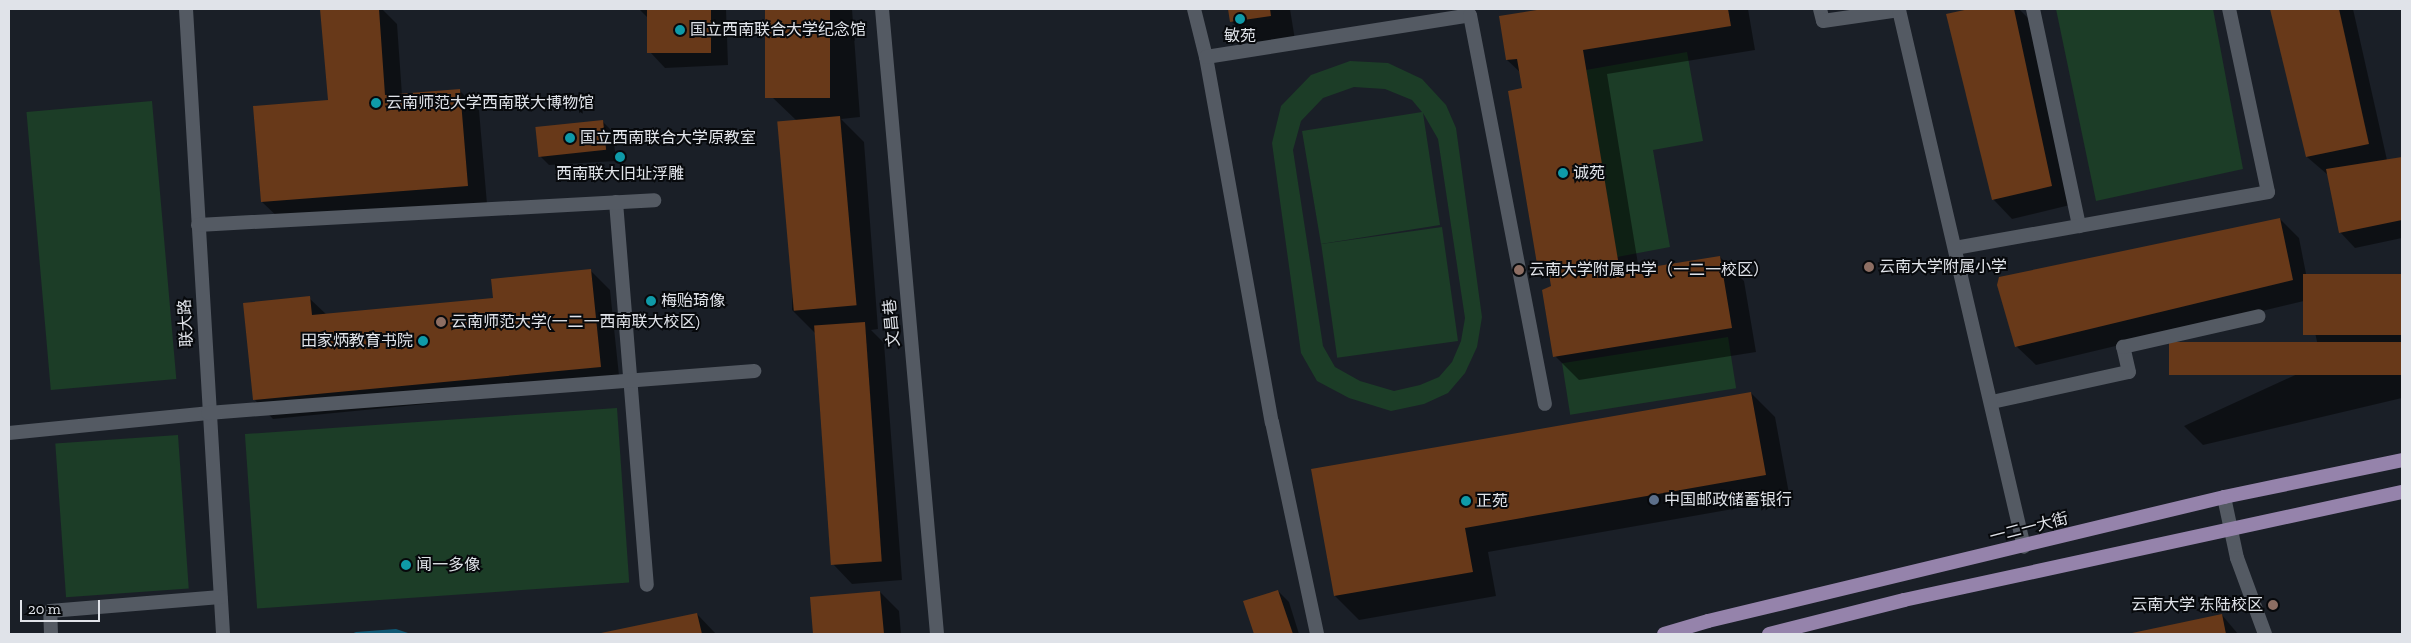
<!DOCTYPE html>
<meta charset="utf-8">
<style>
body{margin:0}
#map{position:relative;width:2411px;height:643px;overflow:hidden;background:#1a1f27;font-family:"Zilla Slab","Noto Sans SC",serif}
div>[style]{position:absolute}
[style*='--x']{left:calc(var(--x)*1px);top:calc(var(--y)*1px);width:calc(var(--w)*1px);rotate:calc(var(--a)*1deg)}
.green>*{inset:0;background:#1c3d27;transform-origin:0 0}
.water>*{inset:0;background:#0f5874}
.shadow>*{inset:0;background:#0007}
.building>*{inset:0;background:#683919;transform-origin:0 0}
.service>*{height:14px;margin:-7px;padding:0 7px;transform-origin:7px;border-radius:7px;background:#545a63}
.minor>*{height:14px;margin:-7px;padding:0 7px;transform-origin:7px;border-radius:7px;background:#545a63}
.primary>*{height:14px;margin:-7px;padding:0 7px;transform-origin:7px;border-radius:7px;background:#9583ab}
.dots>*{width:14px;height:14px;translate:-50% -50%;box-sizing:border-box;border:2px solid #07090c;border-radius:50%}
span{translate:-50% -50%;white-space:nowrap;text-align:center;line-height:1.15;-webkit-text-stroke:4px #07090c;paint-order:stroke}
.poi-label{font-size:16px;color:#e0e3e9}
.left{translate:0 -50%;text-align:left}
.right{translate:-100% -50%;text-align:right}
.street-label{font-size:16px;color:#e0e3e9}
.frame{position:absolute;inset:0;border:10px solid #e0e3e9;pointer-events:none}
.scale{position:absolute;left:20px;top:600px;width:80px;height:22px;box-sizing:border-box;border:2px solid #e0e3e9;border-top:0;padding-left:6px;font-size:15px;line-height:18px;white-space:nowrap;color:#e0e3e9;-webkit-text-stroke:4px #07090c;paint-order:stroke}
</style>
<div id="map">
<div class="green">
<i style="clip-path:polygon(2056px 9px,2213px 9px,2243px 169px,2096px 201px)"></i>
<i style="clip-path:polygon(1687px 52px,1703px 141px,1653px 150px,1670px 247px,1617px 257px,1586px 70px)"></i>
<i style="clip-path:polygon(evenodd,1350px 61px,1388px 63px,1422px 79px,1446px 105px,1456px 128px,1482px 317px,1477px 347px,1465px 373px,1448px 393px,1424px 404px,1391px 411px,1349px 398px,1317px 381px,1301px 353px,1272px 143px,1281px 106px,1311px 75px,1350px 61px,1354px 87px,1385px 89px,1412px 100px,1422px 112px,1302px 131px,1321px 244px,1440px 225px,1423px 113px,1438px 139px,1465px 318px,1461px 341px,1452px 362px,1439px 377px,1420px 385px,1394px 391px,1360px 381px,1335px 367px,1323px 346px,1293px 150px,1301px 121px,1323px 98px,1354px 87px)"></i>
<i style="left:152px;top:101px;width:279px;height:126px;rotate:85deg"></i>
<i style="left:1442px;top:227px;width:115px;height:122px;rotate:82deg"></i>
<i style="left:1728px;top:337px;width:52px;height:168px;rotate:81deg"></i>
<i style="left:617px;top:408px;width:175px;height:373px;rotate:86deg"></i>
<i style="left:178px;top:435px;width:154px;height:123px;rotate:86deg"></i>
</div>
<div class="water">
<i style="clip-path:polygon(396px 629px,411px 634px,351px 634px,356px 632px)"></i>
</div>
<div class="shadow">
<i style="clip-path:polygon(382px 9px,397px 24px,402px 95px,459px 90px,479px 110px,487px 204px,282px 221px,262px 202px,329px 101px,321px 10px)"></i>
<i style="clip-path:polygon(639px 9px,726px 9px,728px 65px,665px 68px,650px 52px,648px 18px)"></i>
<i style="clip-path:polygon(766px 9px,852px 9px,860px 117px,841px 119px,864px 142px,878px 329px,871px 330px,884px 343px,902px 580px,852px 584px,833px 564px,815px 333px,792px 310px,796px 120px,773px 98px)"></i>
<i style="clip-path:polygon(1229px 9px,1290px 9px,1295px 40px,1256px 46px,1232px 22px)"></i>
<i style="clip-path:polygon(1551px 9px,1748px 9px,1755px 50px,1607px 74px,1639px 270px,1720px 257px,1744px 281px,1756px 352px,1579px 380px,1555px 356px,1552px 286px,1550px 276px,1538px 264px,1524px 89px,1521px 73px,1507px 60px,1500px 17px)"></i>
<i style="clip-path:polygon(1976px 9px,2019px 9px,2031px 21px,2070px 205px,2012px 219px,1993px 199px,1948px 15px)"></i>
<i style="clip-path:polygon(2272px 9px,2353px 9px,2387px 160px,2402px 158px,2402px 238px,2355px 248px,2340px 232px,2328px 175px,2307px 157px)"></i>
<i style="clip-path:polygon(602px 121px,613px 132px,616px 161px,549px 165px,539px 155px)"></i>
<i style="clip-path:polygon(2280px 219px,2299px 238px,2310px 294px,2402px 275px,2402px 398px,2203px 445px,2184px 426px,2328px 360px,2319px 351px,2308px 300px,2036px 365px,2016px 346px)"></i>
<i style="clip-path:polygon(591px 271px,610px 290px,620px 385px,273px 419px,254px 399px,309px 298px,327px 315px,494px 299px)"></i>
<i style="clip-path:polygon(1751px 393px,1775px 417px,1790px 499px,1488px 552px,1496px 596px,1359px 620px,1335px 596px,1312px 470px)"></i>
<i style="clip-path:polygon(1278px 591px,1289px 602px,1299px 634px,1255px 634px,1245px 602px)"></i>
<i style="clip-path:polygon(880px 592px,899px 611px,901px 634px,814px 634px,811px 598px)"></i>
<i style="clip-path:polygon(697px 614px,716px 634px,603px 634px)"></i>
<i style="clip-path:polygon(2222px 615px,2238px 634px,2134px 634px)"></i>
</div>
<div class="building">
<i style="clip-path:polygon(320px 9px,379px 9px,385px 95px,460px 89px,468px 186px,261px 202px,253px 106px,328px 100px)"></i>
<i style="left:647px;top:9px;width:64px;height:44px"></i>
<i style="left:765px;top:9px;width:65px;height:89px"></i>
<i style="clip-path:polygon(1228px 9px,1270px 9px,1271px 16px,1230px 22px)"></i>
<i style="clip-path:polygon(1543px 9px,1728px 9px,1731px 26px,1583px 50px,1620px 272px,1720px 256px,1732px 328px,1553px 357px,1542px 290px,1551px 286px,1547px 263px,1537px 264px,1508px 91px,1522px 88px,1517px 59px,1506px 60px,1499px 16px)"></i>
<i style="clip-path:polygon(1969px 9px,2014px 9px,2052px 186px,1992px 200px,1946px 14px)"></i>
<i style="clip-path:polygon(2270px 9px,2339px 9px,2369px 144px,2306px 157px)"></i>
<i style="left:840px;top:116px;width:190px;height:63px;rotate:85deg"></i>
<i style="left:603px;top:120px;width:30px;height:68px;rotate:84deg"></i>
<i style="clip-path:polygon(2402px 157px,2402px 220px,2339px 233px,2326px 169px)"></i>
<i style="clip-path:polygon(2280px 218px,2293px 280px,2015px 347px,1997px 285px,1999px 277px)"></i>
<i style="clip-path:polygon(591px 269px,601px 367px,253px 400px,243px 303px,310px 296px,312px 315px,493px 298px,491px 279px)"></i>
<i style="left:2402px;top:274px;width:61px;height:99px;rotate:90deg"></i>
<i style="left:865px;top:322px;width:240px;height:51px;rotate:86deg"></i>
<i style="left:2402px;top:342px;width:33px;height:233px;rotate:90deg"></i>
<i style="clip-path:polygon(1751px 392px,1766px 475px,1465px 528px,1473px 572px,1334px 596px,1311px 469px)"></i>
<i style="clip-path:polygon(1278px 590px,1293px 634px,1254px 634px,1243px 601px)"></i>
<i style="clip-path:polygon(880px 591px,884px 634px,813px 634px,810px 597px)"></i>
<i style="clip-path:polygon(697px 613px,702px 634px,601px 634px,601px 633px)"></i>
<i style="clip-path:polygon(2222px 614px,2226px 634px,2132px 634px,2132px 633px)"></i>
</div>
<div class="service">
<i style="--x:186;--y:9;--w:626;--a:86.61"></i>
<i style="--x:1194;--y:9;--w:49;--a:76"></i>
<i style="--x:1206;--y:57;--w:371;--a:79.8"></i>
<i style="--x:1272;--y:422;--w:217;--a:78"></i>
<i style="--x:2033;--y:9;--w:222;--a:78"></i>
<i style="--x:1206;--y:57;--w:267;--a:-9"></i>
<i style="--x:1470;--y:15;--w:396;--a:79.1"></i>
<i style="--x:616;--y:202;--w:384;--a:85.4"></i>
<i style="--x:198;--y:225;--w:457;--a:-3.1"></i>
<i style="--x:1955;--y:248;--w:318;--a:-10.1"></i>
<i style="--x:2268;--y:192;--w:187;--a:-102"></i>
<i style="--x:1992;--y:402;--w:140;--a:-12.4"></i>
<i style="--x:2129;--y:372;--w:26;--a:-103"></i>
<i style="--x:2123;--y:347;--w:139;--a:-12.8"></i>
<i style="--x:9;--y:433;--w:200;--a:-5.7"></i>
<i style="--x:208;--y:413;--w:548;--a:-4.4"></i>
<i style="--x:2224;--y:497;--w:62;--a:78"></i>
<i style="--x:2237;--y:558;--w:81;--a:69.8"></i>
<i style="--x:51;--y:634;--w:23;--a:-92"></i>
<i style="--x:50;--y:611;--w:171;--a:-4.7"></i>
</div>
<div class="minor">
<i style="--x:882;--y:9;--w:627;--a:84.97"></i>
<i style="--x:1820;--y:9;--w:12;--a:76"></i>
<i style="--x:1823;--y:21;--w:77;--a:-8.2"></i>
<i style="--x:1899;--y:10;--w:551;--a:76.9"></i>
</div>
<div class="primary">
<i style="--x:1664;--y:634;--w:46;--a:-16.5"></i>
<i style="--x:1708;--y:621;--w:531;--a:-13.51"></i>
<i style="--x:2224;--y:497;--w:182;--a:-11.7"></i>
<i style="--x:1769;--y:634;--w:139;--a:-14.1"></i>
<i style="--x:1904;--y:600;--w:510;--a:-12.24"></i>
</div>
<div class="dots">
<i style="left:1240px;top:19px;background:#0f9aa8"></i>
<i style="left:680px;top:30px;background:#0f9aa8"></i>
<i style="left:376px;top:103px;background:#0f9aa8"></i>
<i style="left:570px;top:138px;background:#0f9aa8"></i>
<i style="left:620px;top:157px;background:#0f9aa8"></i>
<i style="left:1563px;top:173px;background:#0f9aa8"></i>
<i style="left:1869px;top:267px;background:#8d6e63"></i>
<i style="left:1519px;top:270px;background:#8d6e63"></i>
<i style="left:651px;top:301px;background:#0f9aa8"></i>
<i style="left:441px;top:322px;background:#8d6e63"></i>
<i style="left:423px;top:341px;background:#0f9aa8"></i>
<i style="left:1654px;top:500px;background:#5c6f8a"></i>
<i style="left:1466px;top:501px;background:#0f9aa8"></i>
<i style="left:406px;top:565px;background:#0f9aa8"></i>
<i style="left:2273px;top:605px;background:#8d6e63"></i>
</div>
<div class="poi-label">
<span class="left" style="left:690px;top:30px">国立西南联合大学纪念馆</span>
<span style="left:1240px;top:36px">敏苑</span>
<span class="left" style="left:386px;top:103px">云南师范大学西南联大博物馆</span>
<span class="left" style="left:580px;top:138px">国立西南联合大学原教室</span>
<span class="left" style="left:1573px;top:173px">诚苑</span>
<span style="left:620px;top:174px">西南联大旧址浮雕</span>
<span class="left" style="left:1879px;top:267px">云南大学附属小学</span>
<span class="left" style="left:1529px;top:270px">云南大学附属中学（一二一校区）</span>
<span class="left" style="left:661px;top:301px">梅贻琦像</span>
<span class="left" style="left:451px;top:322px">云南师范大学(一二一西南联大校区)</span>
<span class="right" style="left:413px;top:341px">田家炳教育书院</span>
<span class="left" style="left:1664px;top:500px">中国邮政储蓄银行</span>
<span class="left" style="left:1476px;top:501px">正苑</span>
<span class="left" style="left:416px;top:565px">闻一多像</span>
<span class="right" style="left:2263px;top:605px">云南大学 东陆校区</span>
</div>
<div class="street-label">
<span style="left:186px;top:323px;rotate:-93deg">联大路</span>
<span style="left:892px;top:323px;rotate:-95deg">文昌巷</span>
<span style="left:2029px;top:528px;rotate:-14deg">一二一大街</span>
</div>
<div class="frame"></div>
<div class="scale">20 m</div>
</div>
